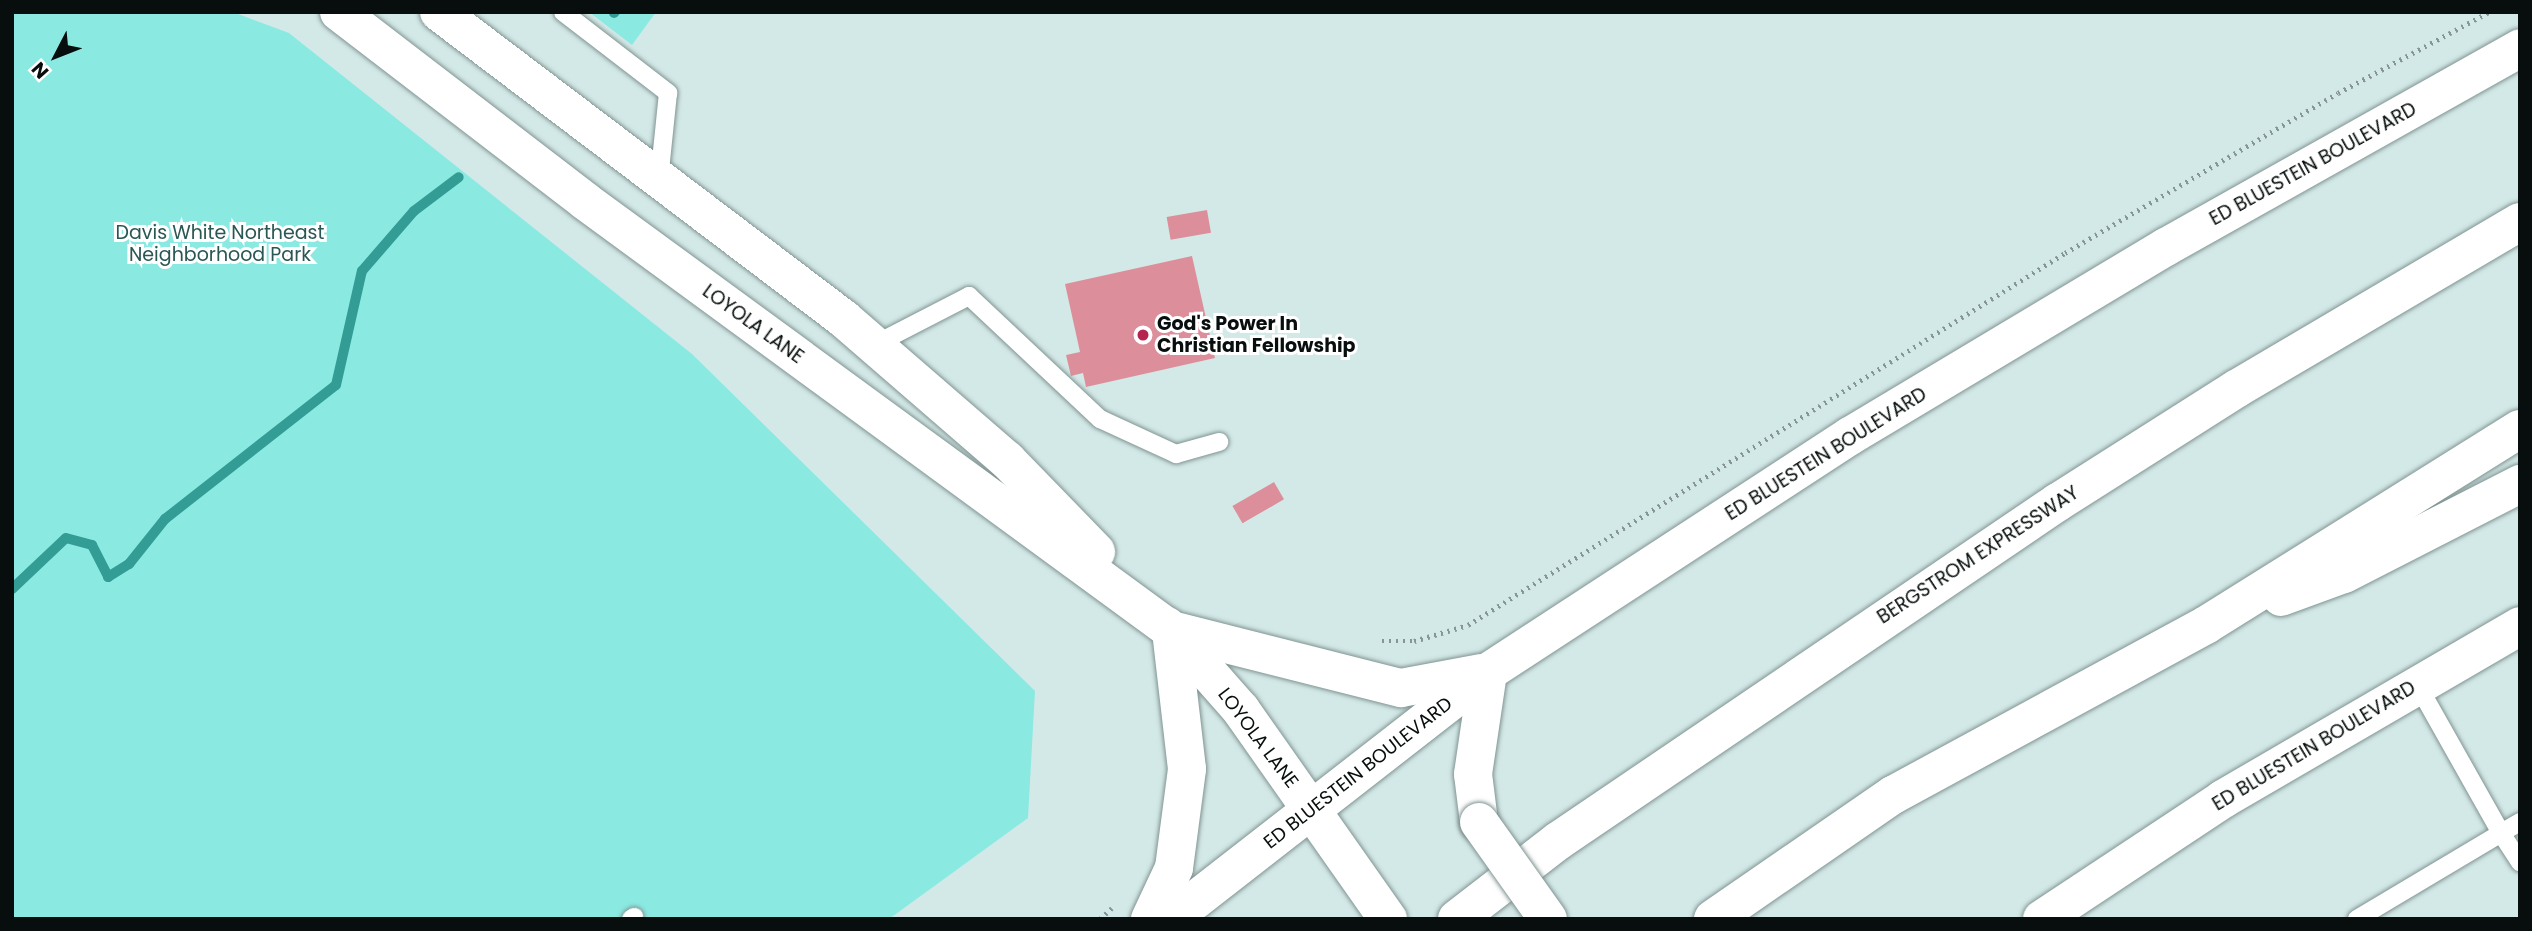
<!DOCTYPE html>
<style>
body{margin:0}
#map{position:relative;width:2532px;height:931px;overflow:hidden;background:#d3e9e7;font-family:Poppins,sans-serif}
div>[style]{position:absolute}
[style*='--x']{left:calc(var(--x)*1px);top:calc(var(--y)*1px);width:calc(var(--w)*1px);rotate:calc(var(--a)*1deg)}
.green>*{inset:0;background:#8aeae2}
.stream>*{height:10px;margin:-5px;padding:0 5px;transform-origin:5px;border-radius:5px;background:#329c95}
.building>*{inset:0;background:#dc8f9b;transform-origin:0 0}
.path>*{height:4.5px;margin-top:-2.25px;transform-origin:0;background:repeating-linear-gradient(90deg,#869695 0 2px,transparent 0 7px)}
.roads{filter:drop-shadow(0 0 2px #809492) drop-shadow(0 0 2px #809492)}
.lane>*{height:18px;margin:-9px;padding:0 9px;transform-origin:9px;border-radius:9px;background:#fff}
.secondary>*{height:38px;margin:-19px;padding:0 19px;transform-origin:19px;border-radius:19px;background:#fff}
.highway>*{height:38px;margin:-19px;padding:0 19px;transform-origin:19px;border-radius:19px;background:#fff}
.bridges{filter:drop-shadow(0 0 2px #809492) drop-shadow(0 0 2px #809492)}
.secondary-bridge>*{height:38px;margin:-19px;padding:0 19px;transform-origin:19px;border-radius:19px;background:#fff}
.dots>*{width:19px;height:19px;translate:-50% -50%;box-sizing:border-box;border:4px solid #fff;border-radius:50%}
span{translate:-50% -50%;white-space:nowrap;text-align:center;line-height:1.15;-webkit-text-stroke:6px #fff;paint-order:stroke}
.street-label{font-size:19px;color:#070e0d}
.park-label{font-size:19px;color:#2a5753}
.poi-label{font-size:19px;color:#070e0d;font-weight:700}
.left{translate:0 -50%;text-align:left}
.frame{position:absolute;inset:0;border:14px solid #070e0d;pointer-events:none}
.north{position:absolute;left:21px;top:21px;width:70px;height:70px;-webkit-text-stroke:5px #fff;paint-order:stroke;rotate:228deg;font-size:19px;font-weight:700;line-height:28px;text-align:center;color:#070e0d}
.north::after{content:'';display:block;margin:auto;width:24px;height:32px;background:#070e0d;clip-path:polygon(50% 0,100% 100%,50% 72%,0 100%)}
</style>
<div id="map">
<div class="green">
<i style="clip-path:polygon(12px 12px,233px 12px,289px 33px,692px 354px,1035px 691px,1028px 818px,889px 919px,12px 919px)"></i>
<i style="clip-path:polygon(589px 12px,656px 12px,632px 45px)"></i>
</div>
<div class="stream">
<i style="--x:614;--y:13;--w:1;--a:-45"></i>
<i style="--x:12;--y:589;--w:74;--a:-43.4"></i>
<i style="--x:66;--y:538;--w:27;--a:15"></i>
<i style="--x:92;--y:545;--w:36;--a:63"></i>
<i style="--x:108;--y:577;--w:25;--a:-32"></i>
<i style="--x:129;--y:564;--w:58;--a:-51.3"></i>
<i style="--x:165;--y:519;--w:217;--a:-38.1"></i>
<i style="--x:336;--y:385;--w:117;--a:-77.2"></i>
<i style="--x:362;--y:271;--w:79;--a:-49.1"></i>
<i style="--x:414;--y:211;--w:56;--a:-37.1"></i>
</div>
<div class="building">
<i style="left:1207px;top:210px;width:23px;height:41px;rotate:80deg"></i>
<i style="clip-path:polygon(1192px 256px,1215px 358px,1086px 387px,1083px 373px,1071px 376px,1066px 355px,1080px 352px,1065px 284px)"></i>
<i style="left:1274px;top:482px;width:20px;height:48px;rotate:60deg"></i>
</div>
<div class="path">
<i style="--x:1382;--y:641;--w:32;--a:0"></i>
<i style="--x:1414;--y:641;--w:56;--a:-16.5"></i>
<i style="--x:1468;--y:625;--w:703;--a:-31.93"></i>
<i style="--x:2065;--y:253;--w:316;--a:-30.4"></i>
<i style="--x:2338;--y:93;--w:171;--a:-28.2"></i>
<i style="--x:1100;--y:919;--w:16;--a:-43"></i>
</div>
<div class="roads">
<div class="lane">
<i style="--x:563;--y:12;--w:133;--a:37.6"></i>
<i style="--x:668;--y:93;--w:87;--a:95.9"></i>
<i style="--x:874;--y:345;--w:107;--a:-27.3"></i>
<i style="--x:969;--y:296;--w:180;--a:43.2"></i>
<i style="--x:1100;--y:419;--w:84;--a:24.7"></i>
<i style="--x:1176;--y:454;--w:45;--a:-15.6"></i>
<i style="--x:2417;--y:684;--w:171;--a:60.6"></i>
<i style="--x:2501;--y:833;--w:22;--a:-30"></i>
<i style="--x:631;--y:919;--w:4;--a:-34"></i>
<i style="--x:2357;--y:919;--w:168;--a:-30.8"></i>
<i style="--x:2501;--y:833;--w:35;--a:57"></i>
</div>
<div class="secondary">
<i style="--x:339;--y:12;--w:310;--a:37.5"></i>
<i style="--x:585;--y:201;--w:726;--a:36.21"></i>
<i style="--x:1171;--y:630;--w:237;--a:14.2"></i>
<i style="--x:1401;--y:688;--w:82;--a:-10.5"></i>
<i style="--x:439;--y:12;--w:508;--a:37.16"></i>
<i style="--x:844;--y:319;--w:216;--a:40.9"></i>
<i style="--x:1007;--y:460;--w:128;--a:45.9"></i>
<i style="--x:1167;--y:626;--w:112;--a:48.6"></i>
<i style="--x:1241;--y:710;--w:256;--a:54.9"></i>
<i style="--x:1479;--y:822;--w:48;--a:-97.1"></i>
<i style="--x:1473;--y:774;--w:103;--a:-81.6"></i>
<i style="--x:1150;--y:919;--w:56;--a:-64.8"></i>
<i style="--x:1174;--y:868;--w:100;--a:-82.5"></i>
<i style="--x:1187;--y:769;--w:140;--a:-96.6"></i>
<i style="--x:1171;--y:919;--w:402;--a:-37.9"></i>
<i style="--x:1488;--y:672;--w:432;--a:-33.1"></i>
<i style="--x:1850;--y:436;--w:368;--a:-30.9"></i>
<i style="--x:2166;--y:247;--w:406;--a:-29.3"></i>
<i style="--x:2042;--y:919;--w:217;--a:-33.5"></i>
<i style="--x:2223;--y:799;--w:344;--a:-30.2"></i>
</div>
<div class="highway">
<i style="--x:2281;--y:597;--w:67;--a:-20.1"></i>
<i style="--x:2344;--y:574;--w:198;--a:-27.1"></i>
<i style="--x:1457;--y:919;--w:128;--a:-37.7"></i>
<i style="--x:1558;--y:841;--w:604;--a:-34.14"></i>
<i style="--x:2058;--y:502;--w:211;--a:-32.4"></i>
<i style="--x:2236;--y:389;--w:329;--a:-30.5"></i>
<i style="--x:1713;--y:919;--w:219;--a:-34.6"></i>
<i style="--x:1893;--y:795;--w:356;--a:-28.5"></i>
<i style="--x:2206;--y:625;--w:370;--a:-32"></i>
</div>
</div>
<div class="bridges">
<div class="secondary-bridge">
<i style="--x:1479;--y:822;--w:119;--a:54.6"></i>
</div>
</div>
<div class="dots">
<i style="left:1143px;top:335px;background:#b52550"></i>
</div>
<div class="street-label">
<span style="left:2313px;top:164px;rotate:-29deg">ED BLUESTEIN BOULEVARD</span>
<span style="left:753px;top:324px;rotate:36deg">LOYOLA LANE</span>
<span style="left:1826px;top:454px;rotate:-32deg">ED BLUESTEIN BOULEVARD</span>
<span style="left:1978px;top:555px;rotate:-33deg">BERGSTROM EXPRESSWAY</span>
<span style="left:1258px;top:738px;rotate:53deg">LOYOLA LANE</span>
<span style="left:2314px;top:746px;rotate:-31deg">ED BLUESTEIN BOULEVARD</span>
<span style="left:1358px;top:773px;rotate:-38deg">ED BLUESTEIN BOULEVARD</span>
</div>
<div class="park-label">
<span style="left:220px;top:244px">Davis White Northeast<br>Neighborhood Park</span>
</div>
<div class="poi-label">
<span class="left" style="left:1157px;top:335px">God's Power In<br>Christian Fellowship</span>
</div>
<div class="frame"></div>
<div class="north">N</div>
</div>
